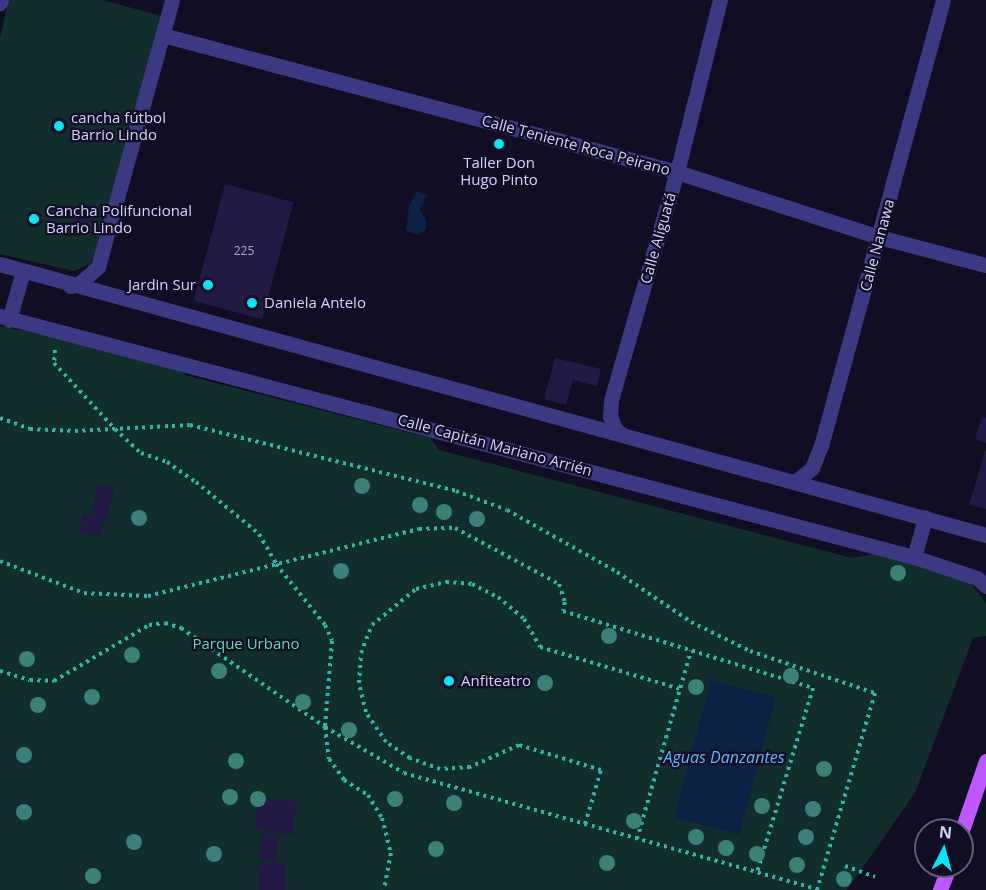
<!DOCTYPE html>
<meta charset="utf-8">
<style>
body{margin:0}
#map{position:relative;width:986px;height:890px;overflow:hidden;background:#110e23;font-family:"Open Sans",sans-serif}
div>[style]{position:absolute}
[style*='--x']{left:calc(var(--x)*1px);top:calc(var(--y)*1px);width:calc(var(--w)*1px);rotate:calc(var(--a)*1deg)}
.green>*{inset:0;background:#112d2c}
.water>*{inset:0;background:#0c2245;transform-origin:0 0}
.building>*{inset:0;background:#221a44;transform-origin:0 0}
.path>*{height:4px;margin-top:-2px;transform-origin:0;background:repeating-linear-gradient(90deg,#2fb5a9 0 3px,transparent 0 7.5px)}
.minor>*{height:15px;margin:-7.5px;padding:0 7.5px;transform-origin:7.5px;border-radius:7.5px;background:#3a3982}
.major>*{height:15px;margin:-7.5px;padding:0 7.5px;transform-origin:7.5px;border-radius:7.5px;background:#bc58fe}
.trees>*{width:16px;height:16px;margin:-8px;border-radius:50%;background:#3a8177}
.dots>*{width:16px;height:16px;translate:-50% -50%;box-sizing:border-box;border:3px solid #110e23;border-radius:50%}
span{translate:-50% -50%;white-space:nowrap;text-align:center;line-height:1.15;-webkit-text-stroke:4.5px #110e23;paint-order:stroke}
.number-label{font-size:12px;color:#a8a3d0}
.number-label span{-webkit-text-stroke-width:0}
.poi-label{font-size:15px;color:#d5d1ff}
.left{translate:0 -50%;text-align:left}
.right{translate:-100% -50%;text-align:right}
.street-label{font-size:15px;color:#d5d1ff}
.park-label{font-size:15px;color:#5cdfbb}
.water-label{font-size:16px;color:#5fb9fe;font-style:italic}
.north{position:absolute;left:914px;top:818px;width:60px;height:60px;box-sizing:border-box;background:#110e23;border:2px solid #5f5c7b;border-radius:50%;rotate:6deg;font-size:16px;font-weight:700;line-height:24px;text-align:center;color:#d5d1ff}
.north::after{content:'';display:block;margin:auto;width:21px;height:27px;background:#01e8fa;clip-path:polygon(50% 0,100% 100%,50% 72%,0 100%)}
</style>
<div id="map">
<div class="green">
<i style="clip-path:polygon(9px 0,103px 0,161px 16px,94px 256px,90px 264px,74px 271px,0 254px,0 37px)"></i>
<i style="clip-path:polygon(0 326px,181px 363px,185px 375px,430px 438px,439px 450px,852px 558px,879px 553px,969px 581px,986px 603px,986px 636px,973px 638px,915px 793px,847px 890px,0 890px)"></i>
</div>
<div class="water">
<i style="clip-path:polygon(417px 191px,427px 195px,419px 210px,426px 219px,426px 230px,417px 235px,406px 230px,409px 206px)"></i>
<i style="left:711px;top:680px;width:67px;height:142px;rotate:15deg"></i>
</div>
<div class="building">
<i style="left:225px;top:184px;width:71px;height:121px;rotate:15deg"></i>
<i style="left:79px;top:202px;width:15px;height:28px;rotate:11deg"></i>
<i style="clip-path:polygon(555px 358px,601px 369px,597px 386px,573px 380px,566px 405px,544px 399px)"></i>
<i style="clip-path:polygon(982px 417px,986px 418px,986px 443px,975px 439px)"></i>
<i style="clip-path:polygon(985px 451px,986px 451px,986px 509px,969px 505px)"></i>
<i style="left:99px;top:484px;width:16px;height:31px;rotate:14deg"></i>
<i style="left:83px;top:514px;width:22px;height:19px;rotate:10deg"></i>
<i style="left:259px;top:797px;width:38px;height:33px;rotate:7deg"></i>
<i style="left:261px;top:833px;width:18px;height:28px;rotate:3deg"></i>
<i style="left:285px;top:863px;width:27px;height:28px;rotate:88deg"></i>
</div>
<div class="path">
<i style="--x:55;--y:350;--w:13;--a:94"></i>
<i style="--x:54;--y:363;--w:90;--a:47.3"></i>
<i style="--x:115;--y:429;--w:35;--a:43"></i>
<i style="--x:141;--y:453;--w:28;--a:19"></i>
<i style="--x:167;--y:462;--w:35;--a:35"></i>
<i style="--x:196;--y:482;--w:82;--a:39.5"></i>
<i style="--x:259;--y:534;--w:34;--a:60"></i>
<i style="--x:276;--y:564;--w:78;--a:51.2"></i>
<i style="--x:325;--y:625;--w:17;--a:66"></i>
<i style="--x:332;--y:641;--w:86;--a:94.7"></i>
<i style="--x:325;--y:727;--w:32;--a:83"></i>
<i style="--x:329;--y:759;--w:26;--a:54"></i>
<i style="--x:344;--y:780;--w:28;--a:32"></i>
<i style="--x:368;--y:795;--w:27;--a:59"></i>
<i style="--x:382;--y:818;--w:36;--a:76"></i>
<i style="--x:391;--y:853;--w:38;--a:101"></i>
<i style="--x:0;--y:418;--w:32;--a:20"></i>
<i style="--x:30;--y:429;--w:45;--a:2.5"></i>
<i style="--x:75;--y:431;--w:115;--a:-3"></i>
<i style="--x:190;--y:425;--w:274;--a:13.9"></i>
<i style="--x:456;--y:491;--w:54;--a:20.4"></i>
<i style="--x:507;--y:510;--w:126;--a:29.4"></i>
<i style="--x:617;--y:572;--w:89;--a:34"></i>
<i style="--x:691;--y:622;--w:66;--a:26.2"></i>
<i style="--x:750;--y:651;--w:132;--a:18.6"></i>
<i style="--x:875;--y:693;--w:205;--a:106.4"></i>
<i style="--x:0;--y:561;--w:90;--a:20.9"></i>
<i style="--x:84;--y:593;--w:64;--a:2.7"></i>
<i style="--x:148;--y:596;--w:279;--a:-13.9"></i>
<i style="--x:419;--y:529;--w:36;--a:-2"></i>
<i style="--x:455;--y:528;--w:118;--a:28.3"></i>
<i style="--x:559;--y:584;--w:19;--a:72"></i>
<i style="--x:565;--y:602;--w:9;--a:103"></i>
<i style="--x:563;--y:611;--w:262;--a:17.1"></i>
<i style="--x:813;--y:688;--w:192;--a:106.9"></i>
<i style="--x:0;--y:671;--w:31;--a:17"></i>
<i style="--x:30;--y:680;--w:24;--a:2"></i>
<i style="--x:54;--y:681;--w:110;--a:-30.5"></i>
<i style="--x:149;--y:625;--w:16;--a:-7"></i>
<i style="--x:165;--y:623;--w:17;--a:17"></i>
<i style="--x:181;--y:628;--w:175;--a:34.5"></i>
<i style="--x:325;--y:727;--w:91;--a:30.2"></i>
<i style="--x:404;--y:773;--w:432;--a:15.7"></i>
<i style="--x:585;--y:824;--w:56;--a:-73.5"></i>
<i style="--x:601;--y:770;--w:86;--a:-163"></i>
<i style="--x:519;--y:745;--w:54;--a:155.8"></i>
<i style="--x:470;--y:767;--w:30;--a:176"></i>
<i style="--x:440;--y:769;--w:32;--a:-160"></i>
<i style="--x:410;--y:758;--w:29;--a:-146"></i>
<i style="--x:386;--y:742;--w:36;--a:-124"></i>
<i style="--x:366;--y:712;--w:30;--a:-104"></i>
<i style="--x:359;--y:683;--w:30;--a:-86"></i>
<i style="--x:361;--y:653;--w:30;--a:-69"></i>
<i style="--x:372;--y:625;--w:57;--a:-39.3"></i>
<i style="--x:416;--y:589;--w:31;--a:-13"></i>
<i style="--x:446;--y:582;--w:26;--a:4"></i>
<i style="--x:472;--y:584;--w:29;--a:27"></i>
<i style="--x:498;--y:597;--w:34;--a:40"></i>
<i style="--x:524;--y:619;--w:32;--a:60"></i>
<i style="--x:540;--y:647;--w:146;--a:16.7"></i>
<i style="--x:637;--y:839;--w:196;--a:-74"></i>
<i style="--x:845;--y:866;--w:32;--a:20"></i>
</div>
<div class="minor">
<i style="--x:0;--y:3;--w:3;--a:-72"></i>
<i style="--x:163;--y:35;--w:532;--a:14.92"></i>
<i style="--x:677;--y:172;--w:212;--a:17.8"></i>
<i style="--x:879;--y:237;--w:111;--a:14.7"></i>
<i style="--x:0;--y:264;--w:1023;--a:15.37"></i>
<i style="--x:70;--y:286;--w:10;--a:-17"></i>
<i style="--x:80;--y:283;--w:24;--a:-42"></i>
<i style="--x:98;--y:267;--w:277;--a:-74.5"></i>
<i style="--x:0;--y:316;--w:945;--a:14.77"></i>
<i style="--x:914;--y:557;--w:66;--a:18.4"></i>
<i style="--x:977;--y:578;--w:12;--a:42"></i>
<i style="--x:9;--y:320;--w:51;--a:-74.1"></i>
<i style="--x:623;--y:435;--w:10;--a:-143"></i>
<i style="--x:615;--y:429;--w:14;--a:-111"></i>
<i style="--x:610;--y:416;--w:16;--a:-86"></i>
<i style="--x:611;--y:400;--w:237;--a:-73.9"></i>
<i style="--x:677;--y:172;--w:177;--a:-76"></i>
<i style="--x:795;--y:482;--w:22;--a:-39"></i>
<i style="--x:812;--y:468;--w:24;--a:-68"></i>
<i style="--x:821;--y:446;--w:462;--a:-74.7"></i>
<i style="--x:914;--y:557;--w:41;--a:-74.2"></i>
</div>
<div class="major">
<i style="--x:962;--y:830;--w:73;--a:-70.8"></i>
<i style="--x:940;--y:890;--w:26;--a:-69"></i>
</div>
<div class="trees">
<i style="left:362px;top:486px"></i>
<i style="left:420px;top:505px"></i>
<i style="left:444px;top:512px"></i>
<i style="left:139px;top:518px"></i>
<i style="left:477px;top:519px"></i>
<i style="left:341px;top:571px"></i>
<i style="left:898px;top:573px"></i>
<i style="left:609px;top:636px"></i>
<i style="left:132px;top:655px"></i>
<i style="left:27px;top:659px"></i>
<i style="left:219px;top:671px"></i>
<i style="left:791px;top:676px"></i>
<i style="left:545px;top:683px"></i>
<i style="left:696px;top:687px"></i>
<i style="left:92px;top:697px"></i>
<i style="left:303px;top:702px"></i>
<i style="left:38px;top:705px"></i>
<i style="left:349px;top:730px"></i>
<i style="left:24px;top:755px"></i>
<i style="left:236px;top:761px"></i>
<i style="left:824px;top:769px"></i>
<i style="left:230px;top:797px"></i>
<i style="left:258px;top:799px"></i>
<i style="left:395px;top:799px"></i>
<i style="left:454px;top:803px"></i>
<i style="left:762px;top:806px"></i>
<i style="left:813px;top:809px"></i>
<i style="left:24px;top:812px"></i>
<i style="left:634px;top:821px"></i>
<i style="left:696px;top:837px"></i>
<i style="left:806px;top:837px"></i>
<i style="left:134px;top:842px"></i>
<i style="left:726px;top:848px"></i>
<i style="left:436px;top:849px"></i>
<i style="left:214px;top:854px"></i>
<i style="left:757px;top:854px"></i>
<i style="left:607px;top:863px"></i>
<i style="left:797px;top:865px"></i>
<i style="left:93px;top:876px"></i>
<i style="left:844px;top:879px"></i>
</div>
<div class="dots">
<i style="left:59px;top:126px;background:#01e8fa"></i>
<i style="left:499px;top:144px;background:#01e8fa"></i>
<i style="left:34px;top:219px;background:#01e8fa"></i>
<i style="left:208px;top:285px;background:#01e8fa"></i>
<i style="left:252px;top:303px;background:#01e8fa"></i>
<i style="left:449px;top:681px;background:#01e8fa"></i>
</div>
<div class="number-label">
<span style="left:244px;top:251px">225</span>
</div>
<div class="poi-label">
<span class="left" style="left:71px;top:126px">cancha fútbol<br>Barrio Lindo</span>
<span style="left:499px;top:171px">Taller Don<br>Hugo Pinto</span>
<span class="left" style="left:46px;top:219px">Cancha Polifuncional<br>Barrio Lindo</span>
<span class="right" style="left:196px;top:285px">Jardin Sur</span>
<span class="left" style="left:264px;top:303px">Daniela Antelo</span>
<span class="left" style="left:461px;top:681px">Anfiteatro</span>
</div>
<div class="street-label">
<span style="left:576px;top:145px;rotate:15deg">Calle Teniente Roca Peirano</span>
<span style="left:658px;top:238px;rotate:-74deg">Calle Aliguatá</span>
<span style="left:877px;top:245px;rotate:-75deg">Calle Nanawa</span>
<span style="left:495px;top:445px;rotate:15deg">Calle Capitán Mariano Arrién</span>
</div>
<div class="park-label">
<span style="left:246px;top:644px">Parque Urbano</span>
</div>
<div class="water-label">
<span style="left:724px;top:757px">Aguas Danzantes</span>
</div>
<div class="north">N</div>
</div>
